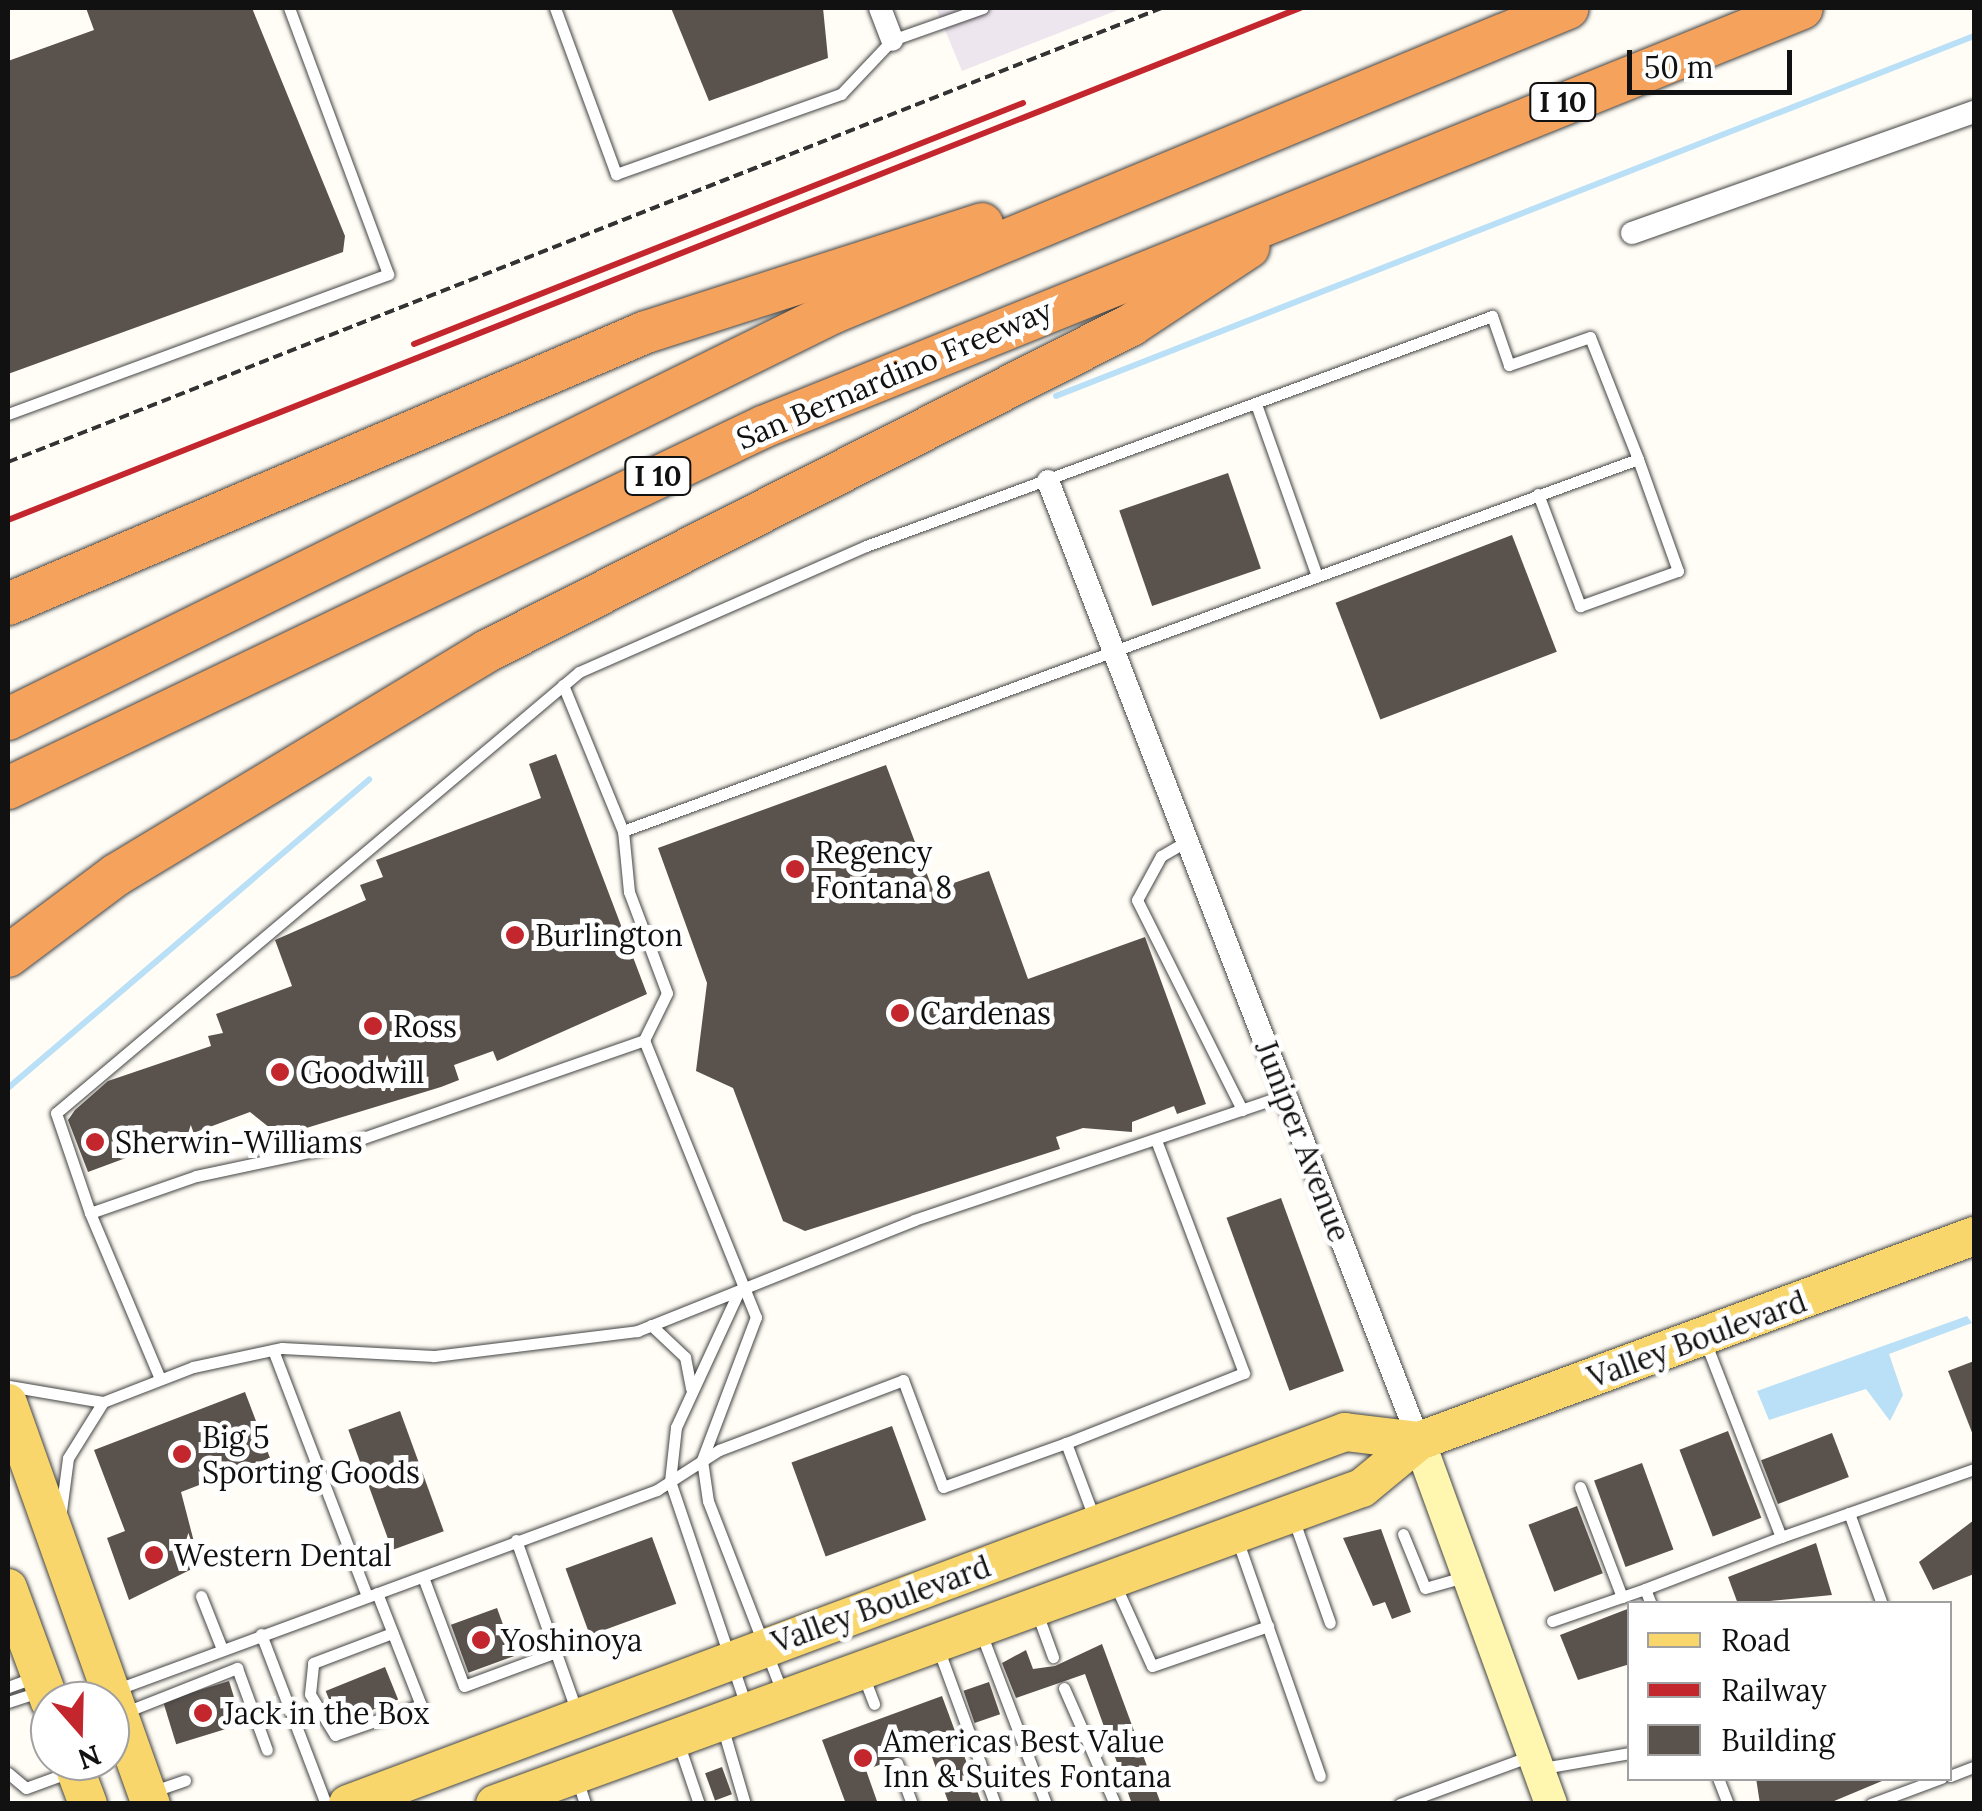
<!DOCTYPE html>
<style>
body{margin:0}
#map{position:relative;width:1982px;height:1811px;overflow:hidden;background:#fffdf5;font-family:Lora,serif}
div>[style]{position:absolute}
[style*='--x']{left:calc(var(--x)*1px);top:calc(var(--y)*1px);width:calc(var(--w)*1px);rotate:calc(var(--a)*1deg)}
.industrial>*{inset:0;background:#eee6ef}
.water>*{inset:0;background:#b9e0f7}
.stream>*{height:6px;margin:-3px;padding:0 3px;transform-origin:3px;border-radius:3px;background:#b9e0f7}
.building>*{inset:0;background:#5a524d;transform-origin:0 0}
.path>*{height:4px;margin-top:-2px;transform-origin:0;background:repeating-linear-gradient(90deg,#333 0 10px,transparent 0 15px)}
.roads{filter:drop-shadow(0 0 2px #444) drop-shadow(0 0 2px #444)}
.lane>*{height:11px;margin:-5.5px;padding:0 5.5px;transform-origin:5.5px;border-radius:5.5px;background:#fff}
.street>*{height:22px;margin:-11px;padding:0 11px;transform-origin:11px;border-radius:11px;background:#fff}
.secondary>*{height:32px;margin:-16px;padding:0 16px;transform-origin:16px;border-radius:16px;background:#fff6b0}
.primary>*{height:38px;margin:-19px;padding:0 19px;transform-origin:19px;border-radius:19px;background:#f9d66b}
.highway>*{height:42px;margin:-21px;padding:0 21px;transform-origin:21px;border-radius:21px;background:#f5a25d}
.rail>*{height:6px;margin:-3px;padding:0 3px;transform-origin:3px;border-radius:3px;background:#c4262e}
.dots>*{width:28px;height:28px;translate:-50% -50%;box-sizing:border-box;border:5px solid #fff;border-radius:50%}
span{translate:-50% -50%;white-space:nowrap;text-align:center;line-height:1.15;-webkit-text-stroke:10px #fff;paint-order:stroke}
.shield-label span{padding:2px 8px;background:#fff;border:2px solid;border-radius:8px;-webkit-text-stroke-width:0}
.shield-label{font-size:28px;color:#111;font-weight:700}
.street-label{font-size:30px;color:#111}
.poi-label{font-size:30px;color:#111}
.left{translate:0 -50%;text-align:left}
.frame{position:absolute;inset:0;border:10px solid #111;pointer-events:none}
.legend{position:absolute;left:1627px;top:1601px;width:325px;height:180px;box-sizing:border-box;background:#fff;border:2px solid #a0a0a0;margin:0;padding:12px 18px;list-style:none;font-size:30px;color:#111}
.legend li{display:flex;align-items:center;gap:20px;height:50px}
.legend b{width:50px;border:2px solid #a0a0a0}
.north{position:absolute;left:30px;top:1681px;width:100px;height:100px;box-sizing:border-box;background:#fff;border:2px solid #a0a0a0;border-radius:50%;rotate:160deg;font-size:28px;font-weight:700;line-height:40px;text-align:center;color:#111}
.north::after{content:'';display:block;margin:auto;width:35px;height:45px;background:#c4262e;clip-path:polygon(50% 0,100% 100%,50% 72%,0 100%)}
.scale{position:absolute;left:1627px;top:50px;width:165px;height:45px;box-sizing:border-box;border:5px solid #111;border-top:0;padding-left:12px;font-size:30px;line-height:35px;white-space:nowrap;color:#111;-webkit-text-stroke:8px #fff;paint-order:stroke}
</style>
<div id="map">
<div class="industrial">
<i style="clip-path:polygon(936px 8px,1123px 8px,962px 71px)"></i>
</div>
<div class="water">
<i style="clip-path:polygon(1967px 1316px,1972px 1323px,1889px 1354px,1903px 1395px,1890px 1421px,1866px 1389px,1769px 1420px,1757px 1391px)"></i>
</div>
<div class="stream">
<i style="--x:1056;--y:396;--w:986;--a:-21.41"></i>
<i style="--x:8;--y:1088;--w:475;--a:-40.5"></i>
</div>
<div class="building">
<i style="clip-path:polygon(86px 8px,252px 8px,345px 236px,343px 252px,8px 374px,8px 61px,94px 30px)"></i>
<i style="clip-path:polygon(671px 8px,823px 8px,828px 58px,709px 101px)"></i>
<i style="left:1228px;top:473px;width:101px;height:115px;rotate:71deg"></i>
<i style="left:1512px;top:535px;width:125px;height:189px;rotate:69deg"></i>
<i style="clip-path:polygon(556px 754px,647px 994px,497px 1061px,493px 1051px,454px 1065px,459px 1080px,441px 1087px,280px 1136px,250px 1112px,88px 1172px,68px 1120px,75px 1110px,108px 1081px,211px 1046px,208px 1036px,223px 1033px,216px 1014px,292px 986px,275px 940px,366px 900px,360px 885px,383px 877px,376px 860px,541px 798px,529px 764px)"></i>
<i style="clip-path:polygon(886px 765px,933px 890px,989px 871px,1028px 979px,1145px 937px,1206px 1104px,1177px 1114px,1174px 1106px,1132px 1122px,1132px 1132px,1083px 1128px,1056px 1137px,1060px 1149px,805px 1231px,783px 1221px,733px 1088px,696px 1071px,707px 983px,658px 848px)"></i>
<i style="left:1281px;top:1198px;width:184px;height:58px;rotate:70deg"></i>
<i style="clip-path:polygon(1974px 1361px,1974px 1435px,1973px 1435px,1948px 1371px)"></i>
<i style="clip-path:polygon(245px 1392px,270px 1458px,181px 1492px,200px 1565px,129px 1600px,107px 1538px,125px 1531px,94px 1450px)"></i>
<i style="left:400px;top:1411px;width:128px;height:55px;rotate:70deg"></i>
<i style="left:892px;top:1426px;width:100px;height:107px;rotate:70deg"></i>
<i style="left:1728px;top:1431px;width:93px;height:52px;rotate:69deg"></i>
<i style="left:1832px;top:1433px;width:47px;height:76px;rotate:69deg"></i>
<i style="left:1642px;top:1463px;width:92px;height:51px;rotate:70deg"></i>
<i style="left:1577px;top:1506px;width:72px;height:52px;rotate:69deg"></i>
<i style="clip-path:polygon(1974px 1520px,1974px 1574px,1933px 1590px,1919px 1562px)"></i>
<i style="clip-path:polygon(1381px 1529px,1411px 1612px,1392px 1619px,1385px 1602px,1373px 1606px,1343px 1538px)"></i>
<i style="left:652px;top:1537px;width:71px;height:92px;rotate:70deg"></i>
<i style="clip-path:polygon(1816px 1543px,1832px 1595px,1738px 1604px,1728px 1577px)"></i>
<i style="left:497px;top:1608px;width:51px;height:49px;rotate:70deg"></i>
<i style="clip-path:polygon(1630px 1608px,1630px 1664px,1578px 1680px,1560px 1635px)"></i>
<i style="clip-path:polygon(1102px 1644px,1161px 1804px,1132px 1804px,1085px 1674px,1016px 1698px,1002px 1663px,1026px 1650px,1033px 1669px,1055px 1666px)"></i>
<i style="left:385px;top:1667px;width:35px;height:64px;rotate:68deg"></i>
<i style="left:229px;top:1681px;width:45px;height:69px;rotate:73deg"></i>
<i style="left:989px;top:1682px;width:34px;height:27px;rotate:71deg"></i>
<i style="clip-path:polygon(942px 1696px,982px 1804px,949px 1804px,928px 1746px,866px 1770px,878px 1804px,846px 1804px,822px 1740px)"></i>
<i style="left:722px;top:1767px;width:29px;height:18px;rotate:70deg"></i>
<i style="clip-path:polygon(1756px 1778px,1882px 1778px,1882px 1781px,1827px 1804px,1760px 1804px)"></i>
</div>
<div class="path">
<i style="--x:8;--y:462;--w:1240;--a:-21.48"></i>
</div>
<div class="roads">
<div class="lane">
<i style="--x:555;--y:8;--w:177;--a:69.8"></i>
<i style="--x:616;--y:174;--w:239;--a:-19.6"></i>
<i style="--x:841;--y:94;--w:74;--a:-46.6"></i>
<i style="--x:892;--y:40;--w:96;--a:-19.4"></i>
<i style="--x:1256;--y:404;--w:179;--a:70.5"></i>
<i style="--x:8;--y:414;--w:405;--a:-20.2"></i>
<i style="--x:388;--y:274;--w:284;--a:-110.4"></i>
<i style="--x:1538;--y:494;--w:120;--a:69.4"></i>
<i style="--x:1580;--y:606;--w:104;--a:-19.7"></i>
<i style="--x:1678;--y:571;--w:119;--a:-109.7"></i>
<i style="--x:563;--y:685;--w:158;--a:67.7"></i>
<i style="--x:1187;--y:841;--w:30;--a:150"></i>
<i style="--x:1161;--y:856;--w:50;--a:118.6"></i>
<i style="--x:1137;--y:900;--w:235;--a:63.4"></i>
<i style="--x:644;--y:1040;--w:52;--a:-63.9"></i>
<i style="--x:667;--y:993;--w:108;--a:-110.6"></i>
<i style="--x:629;--y:892;--w:61;--a:-95.6"></i>
<i style="--x:623;--y:831;--w:1081;--a:-20.13"></i>
<i style="--x:1638;--y:459;--w:131;--a:-111.5"></i>
<i style="--x:1590;--y:337;--w:86;--a:160.9"></i>
<i style="--x:1509;--y:365;--w:52;--a:-109.1"></i>
<i style="--x:1492;--y:316;--w:667;--a:159.83"></i>
<i style="--x:866;--y:546;--w:313;--a:156.3"></i>
<i style="--x:579;--y:672;--w:684;--a:139.86"></i>
<i style="--x:56;--y:1113;--w:106;--a:71.2"></i>
<i style="--x:90;--y:1213;--w:112;--a:-19.2"></i>
<i style="--x:196;--y:1176;--w:153;--a:-12"></i>
<i style="--x:346;--y:1144;--w:316;--a:-19.2"></i>
<i style="--x:644;--y:1040;--w:299;--a:68"></i>
<i style="--x:756;--y:1317;--w:153;--a:110.7"></i>
<i style="--x:702;--y:1460;--w:41;--a:81.7"></i>
<i style="--x:708;--y:1501;--w:205;--a:68.8"></i>
<i style="--x:90;--y:1213;--w:180;--a:67.1"></i>
<i style="--x:738;--y:1293;--w:148;--a:114.8"></i>
<i style="--x:676;--y:1427;--w:54;--a:96.3"></i>
<i style="--x:670;--y:1481;--w:237;--a:71.3"></i>
<i style="--x:651;--y:1325;--w:47;--a:43.3"></i>
<i style="--x:685;--y:1357;--w:32;--a:79"></i>
<i style="--x:1705;--y:1341;--w:210;--a:68.8"></i>
<i style="--x:1781;--y:1537;--w:205;--a:-19.4"></i>
<i style="--x:273;--y:1350;--w:263;--a:69.1"></i>
<i style="--x:9;--y:1386;--w:95;--a:9.7"></i>
<i style="--x:103;--y:1402;--w:97;--a:-21.3"></i>
<i style="--x:193;--y:1367;--w:91;--a:-12.1"></i>
<i style="--x:282;--y:1348;--w:152;--a:3"></i>
<i style="--x:434;--y:1356;--w:205;--a:-7"></i>
<i style="--x:637;--y:1331;--w:298;--a:-21.8"></i>
<i style="--x:914;--y:1220;--w:391;--a:-18.6"></i>
<i style="--x:1066;--y:1443;--w:191;--a:-21.5"></i>
<i style="--x:1244;--y:1373;--w:249;--a:-110.7"></i>
<i style="--x:1580;--y:1487;--w:118;--a:69.1"></i>
<i style="--x:61;--y:1511;--w:53;--a:-82.5"></i>
<i style="--x:68;--y:1458;--w:66;--a:-58"></i>
<i style="--x:1849;--y:1513;--w:97;--a:70.1"></i>
<i style="--x:1293;--y:1518;--w:111;--a:70.6"></i>
<i style="--x:1403;--y:1534;--w:58;--a:67.8"></i>
<i style="--x:1425;--y:1588;--w:41;--a:-15.8"></i>
<i style="--x:1237;--y:1539;--w:251;--a:70.7"></i>
<i style="--x:516;--y:1540;--w:182;--a:70.5"></i>
<i style="--x:423;--y:1577;--w:116;--a:69.4"></i>
<i style="--x:464;--y:1686;--w:98;--a:-20.3"></i>
<i style="--x:1114;--y:1582;--w:92;--a:65.7"></i>
<i style="--x:1152;--y:1666;--w:123;--a:-19"></i>
<i style="--x:377;--y:1593;--w:120;--a:68.6"></i>
<i style="--x:421;--y:1705;--w:91;--a:160.8"></i>
<i style="--x:335;--y:1735;--w:48;--a:-121.4"></i>
<i style="--x:310;--y:1694;--w:31;--a:-84"></i>
<i style="--x:313;--y:1663;--w:85;--a:-20.8"></i>
<i style="--x:201;--y:1596;--w:57;--a:68.4"></i>
<i style="--x:1651;--y:1604;--w:16;--a:-112"></i>
<i style="--x:1645;--y:1589;--w:146;--a:-20.9"></i>
<i style="--x:1037;--y:1613;--w:47;--a:70"></i>
<i style="--x:1552;--y:1621;--w:98;--a:-19"></i>
<i style="--x:981;--y:1633;--w:183;--a:69.2"></i>
<i style="--x:261;--y:1634;--w:182;--a:69.1"></i>
<i style="--x:938;--y:1648;--w:166;--a:69.9"></i>
<i style="--x:863;--y:1675;--w:31;--a:69"></i>
<i style="--x:8;--y:1687;--w:30;--a:-20"></i>
<i style="--x:1064;--y:1688;--w:127;--a:66.3"></i>
<i style="--x:115;--y:1690;--w:578;--a:-20.25"></i>
<i style="--x:657;--y:1490;--w:74;--a:-32.8"></i>
<i style="--x:719;--y:1450;--w:197;--a:-20.8"></i>
<i style="--x:903;--y:1380;--w:114;--a:69.5"></i>
<i style="--x:943;--y:1487;--w:131;--a:-19.7"></i>
<i style="--x:1066;--y:1443;--w:82;--a:69.4"></i>
<i style="--x:8;--y:1702;--w:36;--a:-18"></i>
<i style="--x:123;--y:1713;--w:123;--a:-21.5"></i>
<i style="--x:237;--y:1668;--w:87;--a:69.9"></i>
<i style="--x:723;--y:1729;--w:78;--a:73.7"></i>
<i style="--x:678;--y:1742;--w:65;--a:71.3"></i>
<i style="--x:897;--y:1763;--w:44;--a:69.9"></i>
<i style="--x:1543;--y:1768;--w:88;--a:-9.8"></i>
<i style="--x:8;--y:1773;--w:23;--a:40"></i>
<i style="--x:26;--y:1788;--w:47;--a:-20"></i>
<i style="--x:1950;--y:1776;--w:26;--a:-21"></i>
<i style="--x:1718;--y:1778;--w:28;--a:69"></i>
<i style="--x:577;--y:1779;--w:26;--a:72"></i>
<i style="--x:151;--y:1792;--w:36;--a:-19"></i>
<i style="--x:1400;--y:1804;--w:142;--a:-20.2"></i>
<i style="--x:1871;--y:1804;--w:75;--a:-20.4"></i>
</div>
<div class="street">
<i style="--x:880;--y:8;--w:34;--a:69"></i>
<i style="--x:1632;--y:233;--w:363;--a:-19.5"></i>
<i style="--x:1048;--y:481;--w:1029;--a:68.87"></i>
</div>
<div class="secondary">
<i style="--x:1419;--y:1441;--w:386;--a:70"></i>
</div>
<div class="primary">
<i style="--x:8;--y:1403;--w:426;--a:70.4"></i>
<i style="--x:8;--y:1588;--w:121;--a:69.8"></i>
<i style="--x:72;--y:1761;--w:46;--a:69.6"></i>
<i style="--x:348;--y:1804;--w:1064;--a:-20.46"></i>
<i style="--x:1345;--y:1432;--w:75;--a:6.9"></i>
<i style="--x:495;--y:1804;--w:923;--a:-20.03"></i>
<i style="--x:1362;--y:1488;--w:74;--a:-39.5"></i>
<i style="--x:1419;--y:1441;--w:592;--a:-20.27"></i>
</div>
<div class="highway">
<i style="--x:8;--y:604;--w:694;--a:-23.09"></i>
<i style="--x:646;--y:332;--w:353;--a:-17.8"></i>
<i style="--x:8;--y:719;--w:921;--a:-26.23"></i>
<i style="--x:834;--y:312;--w:794;--a:-22.5"></i>
<i style="--x:8;--y:788;--w:837;--a:-25.55"></i>
<i style="--x:763;--y:427;--w:1120;--a:-21.96"></i>
<i style="--x:8;--y:956;--w:135;--a:-36.9"></i>
<i style="--x:116;--y:875;--w:433;--a:-31.1"></i>
<i style="--x:487;--y:651;--w:722;--a:-26.85"></i>
<i style="--x:1131;--y:325;--w:141;--a:-33.5"></i>
</div>
</div>
<div class="rail">
<i style="--x:414;--y:344;--w:655;--a:-21.59"></i>
<i style="--x:8;--y:520;--w:1390;--a:-21.62"></i>
</div>
<div class="dots">
<i style="left:795px;top:869px;background:#c4262e"></i>
<i style="left:515px;top:935px;background:#c4262e"></i>
<i style="left:900px;top:1013px;background:#c4262e"></i>
<i style="left:373px;top:1026px;background:#c4262e"></i>
<i style="left:280px;top:1072px;background:#c4262e"></i>
<i style="left:95px;top:1142px;background:#c4262e"></i>
<i style="left:182px;top:1454px;background:#c4262e"></i>
<i style="left:154px;top:1555px;background:#c4262e"></i>
<i style="left:481px;top:1640px;background:#c4262e"></i>
<i style="left:203px;top:1713px;background:#c4262e"></i>
<i style="left:863px;top:1758px;background:#c4262e"></i>
</div>
<div class="shield-label">
<span style="left:1563px;top:102px">I 10</span>
<span style="left:658px;top:476px">I 10</span>
</div>
<div class="street-label">
<span style="left:894px;top:374px;rotate:-23deg">San Bernardino Freeway</span>
<span style="left:1303px;top:1141px;rotate:69deg">Juniper Avenue</span>
<span style="left:1697px;top:1339px;rotate:-20deg">Valley Boulevard</span>
<span style="left:881px;top:1604px;rotate:-20deg">Valley Boulevard</span>
</div>
<div class="poi-label">
<span class="left" style="left:815px;top:869px">Regency<br>Fontana 8</span>
<span class="left" style="left:535px;top:935px">Burlington</span>
<span class="left" style="left:920px;top:1013px">Cardenas</span>
<span class="left" style="left:393px;top:1026px">Ross</span>
<span class="left" style="left:300px;top:1072px">Goodwill</span>
<span class="left" style="left:115px;top:1142px">Sherwin-Williams</span>
<span class="left" style="left:202px;top:1454px">Big 5<br>Sporting Goods</span>
<span class="left" style="left:174px;top:1555px">Western Dental</span>
<span class="left" style="left:501px;top:1640px">Yoshinoya</span>
<span class="left" style="left:223px;top:1713px">Jack in the Box</span>
<span class="left" style="left:883px;top:1758px">Americas Best Value<br>Inn &amp; Suites Fontana</span>
</div>
<div class="frame"></div>
<ul class="legend">
<li><b style="height:12px;background:#f9d66b"></b>Road</li>
<li><b style="height:12px;background:#c4262e"></b>Railway</li>
<li><b style="height:28px;background:#5a524d"></b>Building</li>
</ul>
<div class="north">N</div>
<div class="scale">50 m</div>
</div>
